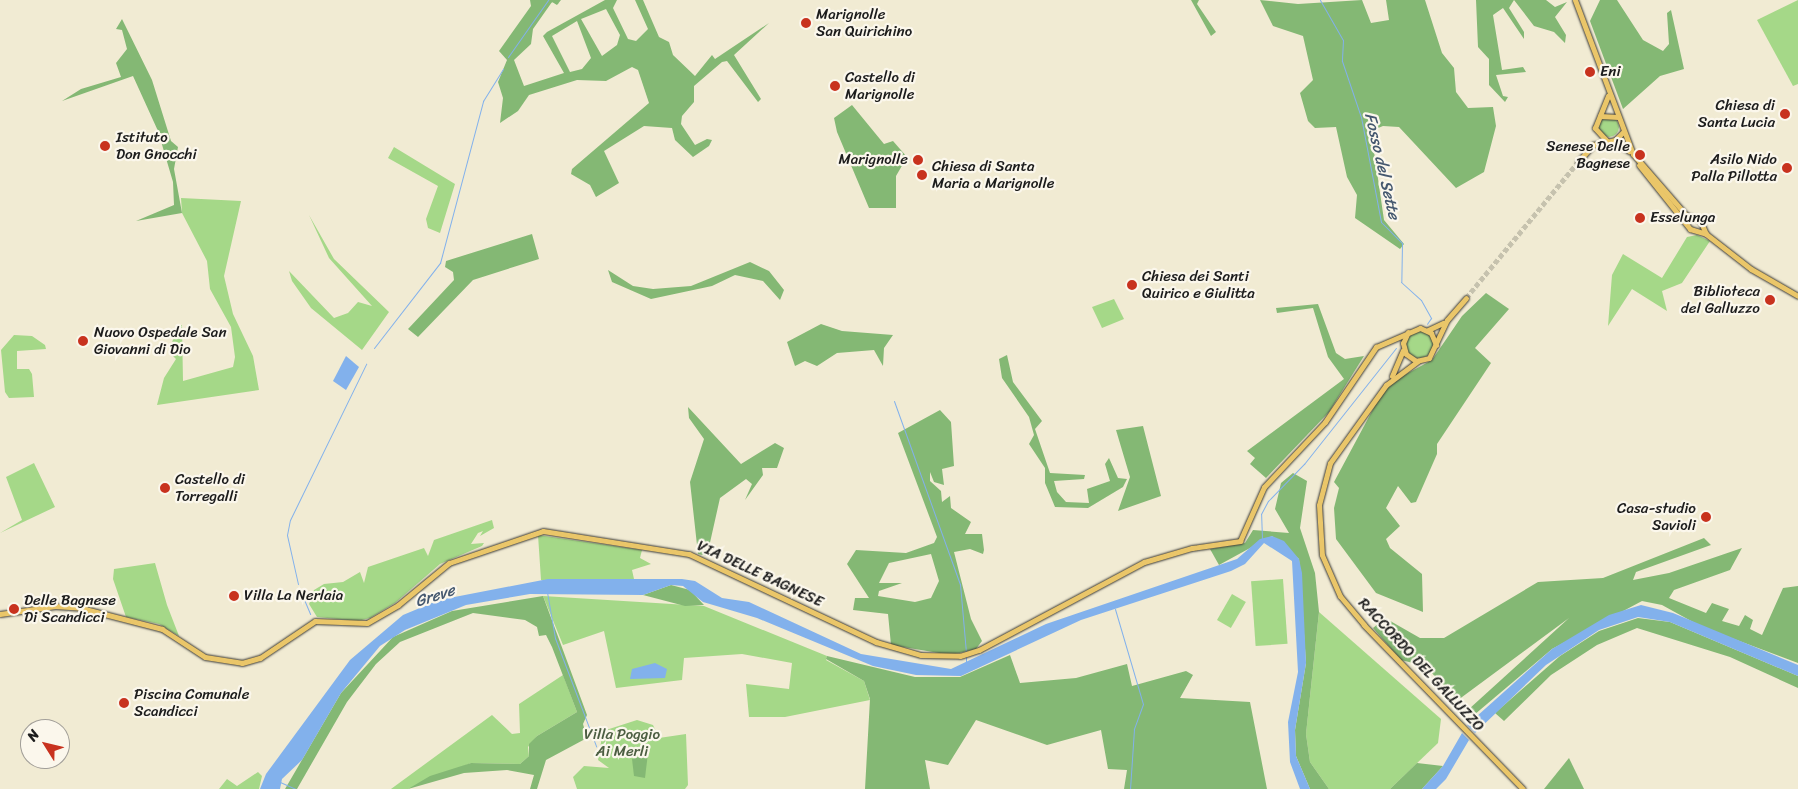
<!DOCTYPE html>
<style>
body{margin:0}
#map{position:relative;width:1798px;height:789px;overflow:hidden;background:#f1ebd3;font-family:Sriracha,sans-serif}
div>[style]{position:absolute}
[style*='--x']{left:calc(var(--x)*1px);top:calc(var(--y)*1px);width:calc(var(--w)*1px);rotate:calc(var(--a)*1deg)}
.green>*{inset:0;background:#a5d888;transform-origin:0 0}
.round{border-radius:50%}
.forest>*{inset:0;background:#84b874}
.water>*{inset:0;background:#82b1ec}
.stream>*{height:1px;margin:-0.5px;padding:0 0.5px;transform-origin:0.5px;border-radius:0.5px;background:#82b1ec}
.major-tunnel>*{height:5px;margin-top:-2.5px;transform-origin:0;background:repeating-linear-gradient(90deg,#c6c2ae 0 5px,transparent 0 7.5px)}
.roads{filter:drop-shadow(0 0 1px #3c3b37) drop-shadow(0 0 1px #3c3b37)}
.major>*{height:5px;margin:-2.5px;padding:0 2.5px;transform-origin:2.5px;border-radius:2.5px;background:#eac669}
.dots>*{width:14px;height:14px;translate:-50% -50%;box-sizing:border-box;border:2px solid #fbf7ec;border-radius:50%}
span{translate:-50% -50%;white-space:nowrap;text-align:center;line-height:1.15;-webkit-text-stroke:4.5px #fbf7ec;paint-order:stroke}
.poi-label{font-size:15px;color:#1c1c1c}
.left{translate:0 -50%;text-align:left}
.right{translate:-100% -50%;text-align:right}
.street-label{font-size:15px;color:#1c1c1c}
.park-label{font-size:15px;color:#4c5e42}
.water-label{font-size:16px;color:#45586f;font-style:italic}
.north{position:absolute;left:20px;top:719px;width:50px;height:50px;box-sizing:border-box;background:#fbf7ec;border:1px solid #a29f99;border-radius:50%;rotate:306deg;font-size:14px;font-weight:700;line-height:20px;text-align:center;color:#1c1c1c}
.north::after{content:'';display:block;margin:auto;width:18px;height:22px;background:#c8321e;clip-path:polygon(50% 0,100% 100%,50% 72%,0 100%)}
</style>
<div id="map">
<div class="green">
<i style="clip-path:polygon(1798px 0,1798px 84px,1793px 86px,1757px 20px)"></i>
<i class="round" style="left:1599px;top:117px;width:20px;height:20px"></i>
<i style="clip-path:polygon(394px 147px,455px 184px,440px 233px,428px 228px,426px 219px,438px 186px,388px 158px)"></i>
<i style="clip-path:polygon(181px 198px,241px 201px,224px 276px,233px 314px,253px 356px,259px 390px,157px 405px,164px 378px,176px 359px,170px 353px,176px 325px,182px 325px,183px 381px,233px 367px,235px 357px,231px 327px,210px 289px,207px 261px,182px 213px)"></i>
<i style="clip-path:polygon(309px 215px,334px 259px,389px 312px,362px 350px,311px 308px,292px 281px,289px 271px,334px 318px,348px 313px,358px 302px,372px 306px,329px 258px)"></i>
<i style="clip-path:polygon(1697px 235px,1710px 241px,1682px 283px,1662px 291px,1667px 311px,1632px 289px,1608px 326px,1612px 275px,1623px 254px,1662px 278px,1687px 237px)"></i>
<i style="clip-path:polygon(1114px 299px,1124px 319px,1102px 328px,1092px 307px)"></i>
<i class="round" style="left:1405px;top:330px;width:28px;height:28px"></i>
<i style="clip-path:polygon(14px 335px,32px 336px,45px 345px,46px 349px,17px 351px,17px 369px,29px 369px,32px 374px,34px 397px,9px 398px,5px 392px,1px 350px)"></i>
<i style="clip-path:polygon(34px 463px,55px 507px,0 533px,22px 520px,6px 477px)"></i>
<i style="clip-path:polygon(492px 520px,494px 528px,480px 536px,483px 531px,478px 533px,471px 544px,484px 543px,482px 546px,440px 564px,395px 603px,370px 618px,358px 621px,317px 617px,309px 604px,314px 590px,324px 584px,343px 582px,360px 572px,364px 583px,368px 567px,424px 548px,428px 556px,434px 540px)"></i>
<i style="clip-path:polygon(538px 535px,642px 550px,640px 558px,651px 564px,632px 570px,634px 579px,541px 580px)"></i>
<i style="clip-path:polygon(155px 563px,167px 605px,179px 636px,159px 624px,126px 617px,113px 579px,114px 569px)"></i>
<i style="left:1283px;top:579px;width:65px;height:32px;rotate:86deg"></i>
<i style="left:1232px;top:594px;width:16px;height:30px;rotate:30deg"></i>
<i style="clip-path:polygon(543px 596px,704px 606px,827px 656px,826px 660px,864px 681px,870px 700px,785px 717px,749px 717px,746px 684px,789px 689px,792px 663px,742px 654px,684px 658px,682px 680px,616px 688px,604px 631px,563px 645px)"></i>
<i style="clip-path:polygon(1319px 612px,1441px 719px,1438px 743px,1390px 789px,1329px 789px,1310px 762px,1306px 734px)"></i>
<i style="clip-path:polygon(563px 675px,577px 712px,537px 736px,528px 747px,529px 756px,520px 764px,471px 763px,408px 789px,391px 789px,492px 715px,512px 734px,520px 733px,519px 704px)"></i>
<i style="clip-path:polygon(637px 720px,653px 725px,659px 738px,686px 734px,688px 785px,685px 789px,577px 789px,573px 777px,584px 766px,609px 768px,598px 760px,603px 731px)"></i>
<i style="clip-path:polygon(258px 772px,262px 776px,259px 789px,219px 789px,227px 779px,237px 786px)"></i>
</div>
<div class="forest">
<i style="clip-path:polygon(evenodd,530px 0,561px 0,557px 5px,552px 2px,533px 29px,531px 44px,514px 60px,524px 86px,564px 73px,543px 36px,547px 32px,605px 0,617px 0,613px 8px,628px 39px,636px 41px,648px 29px,635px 0,643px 0,659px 37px,669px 42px,673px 55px,695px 76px,712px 55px,715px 59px,769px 23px,734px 55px,761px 99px,758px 102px,727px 61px,722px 62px,694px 86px,694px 102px,682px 116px,681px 124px,695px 145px,707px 139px,712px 140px,709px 146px,693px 157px,675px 140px,672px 128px,644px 126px,604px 151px,619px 183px,596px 197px,590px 185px,571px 174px,572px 169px,649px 103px,638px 70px,632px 67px,606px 81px,577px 80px,529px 95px,518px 111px,500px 123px,503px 98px,498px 82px,507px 60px,499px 51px,531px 6px,530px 0,606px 9px,620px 35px,617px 45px,602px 56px,581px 19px,606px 9px,530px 0,577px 21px,591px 58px,582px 69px,570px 72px,552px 36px,577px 21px)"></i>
<i style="clip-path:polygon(1191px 0,1199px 0,1197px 4px,1216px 32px,1211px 36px)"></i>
<i style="clip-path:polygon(1260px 0,1298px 4px,1362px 0,1371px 23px,1389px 20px,1386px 0,1425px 0,1442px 53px,1454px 68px,1456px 92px,1468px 108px,1493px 107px,1496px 126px,1484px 172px,1456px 188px,1399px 127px,1383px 126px,1371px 131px,1384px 220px,1404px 244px,1400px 249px,1355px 218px,1357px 195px,1347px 177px,1336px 127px,1315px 128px,1308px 121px,1300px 93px,1313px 80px,1303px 36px,1273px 26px)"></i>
<i style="clip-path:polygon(1476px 0,1514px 0,1509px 8px,1524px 32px,1524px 39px,1503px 8px,1493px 15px,1502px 70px,1523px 67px,1526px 72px,1496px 75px,1503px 96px,1508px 97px,1505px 102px,1489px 85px,1489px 59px,1478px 47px)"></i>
<i style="clip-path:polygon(1514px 0,1546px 0,1555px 7px,1567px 2px,1555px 17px,1566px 35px,1565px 43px,1554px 32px,1534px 26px)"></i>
<i style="clip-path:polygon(1600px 0,1617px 0,1643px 40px,1663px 51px,1669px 44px,1667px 13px,1671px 10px,1684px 69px,1660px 76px,1623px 109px,1590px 21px)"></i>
<i style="clip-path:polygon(122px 19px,152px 80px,171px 141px,178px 147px,174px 169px,182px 213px,136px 221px,174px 205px,173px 182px,158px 131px,133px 76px,62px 101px,81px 89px,121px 77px,116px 63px,127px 49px,122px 30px,116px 29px)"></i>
<i style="clip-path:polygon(852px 105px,884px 144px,893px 141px,907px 157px,896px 176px,896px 208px,869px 208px,837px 132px,834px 118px)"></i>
<i style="clip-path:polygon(532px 234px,539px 259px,473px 280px,418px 337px,408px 329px,454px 280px,453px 272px,445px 267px,446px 261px)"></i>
<i style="clip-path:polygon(750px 262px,769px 271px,784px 290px,780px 300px,763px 281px,735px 275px,712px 286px,651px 299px,612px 282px,608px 270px,633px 286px,653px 289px,691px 286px)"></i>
<i style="clip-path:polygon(1486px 293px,1509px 309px,1475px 348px,1491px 363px,1437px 444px,1437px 454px,1416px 502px,1411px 503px,1398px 486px,1386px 508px,1400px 526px,1386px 539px,1390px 548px,1422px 574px,1423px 612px,1376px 593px,1336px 539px,1334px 508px,1339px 488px,1334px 482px,1386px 385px,1432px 360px,1462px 316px)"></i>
<i style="clip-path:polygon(1318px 304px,1336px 353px,1345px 359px,1364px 356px,1329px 412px,1266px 478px,1250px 464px,1255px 458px,1247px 451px,1344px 379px,1328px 357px,1313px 308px,1277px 313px,1276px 308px)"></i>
<i style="clip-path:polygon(821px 324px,842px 331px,893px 335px,884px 348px,883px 366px,874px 350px,837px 353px,817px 366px,805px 361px,795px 366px,787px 342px)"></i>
<i style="clip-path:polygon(1007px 355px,1013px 382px,1042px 421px,1035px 429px,1050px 473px,1085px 475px,1084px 479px,1054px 481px,1057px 492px,1066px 502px,1089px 503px,1087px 489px,1110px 481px,1105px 464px,1109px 458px,1118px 478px,1127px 479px,1123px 487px,1088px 508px,1055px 507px,1045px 483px,1045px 468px,1029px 444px,1034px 435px,1029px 417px,1002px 378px,999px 359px)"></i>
<i style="clip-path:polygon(688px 407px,741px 464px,775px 443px,784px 448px,777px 468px,762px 468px,763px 475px,745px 500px,752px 484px,746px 479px,720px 498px,707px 556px,698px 554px,690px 482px,704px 439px,689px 418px)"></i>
<i style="clip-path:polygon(evenodd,940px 410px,951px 422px,954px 466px,942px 469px,944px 485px,934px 482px,930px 472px,930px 481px,941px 491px,942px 502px,950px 496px,951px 508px,971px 522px,965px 534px,982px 534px,984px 550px,983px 554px,970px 549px,954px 552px,971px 619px,982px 641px,976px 649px,951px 655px,891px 645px,888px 614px,853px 610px,855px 598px,869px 598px,847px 564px,856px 550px,906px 553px,934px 543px,937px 537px,898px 433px,940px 410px,931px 554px,939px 581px,931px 598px,915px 602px,878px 596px,879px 591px,902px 583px,879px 583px,889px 563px,931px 554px)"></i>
<i style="clip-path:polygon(1143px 426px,1161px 496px,1118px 511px,1130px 477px,1116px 430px)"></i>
<i style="clip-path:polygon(1293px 473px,1307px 481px,1300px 528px,1315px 573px,1319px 612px,1306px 734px,1310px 762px,1329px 789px,1310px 789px,1296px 756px,1295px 730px,1306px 663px,1299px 559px,1272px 536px,1219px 565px,1210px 549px,1245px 543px,1253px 530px,1289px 533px,1275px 509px,1281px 483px)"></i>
<i style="clip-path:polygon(1704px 538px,1711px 545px,1636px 572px,1633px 580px,1669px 573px,1742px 548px,1730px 570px,1674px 590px,1669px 598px,1706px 613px,1712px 603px,1729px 609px,1722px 621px,1739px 626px,1745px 615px,1753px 620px,1750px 629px,1762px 635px,1783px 588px,1798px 586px,1798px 663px,1702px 627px,1662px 605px,1642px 601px,1552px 649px,1474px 715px,1469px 709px,1569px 618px,1458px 700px,1425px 666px,1401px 660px,1373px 628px,1385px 618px,1420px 638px,1444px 638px,1538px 582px,1603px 578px)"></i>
<i style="clip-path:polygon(671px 585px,690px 590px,704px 605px,685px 606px,643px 595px)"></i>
<i style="clip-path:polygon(543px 596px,587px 715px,583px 724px,587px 738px,546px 760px,537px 789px,530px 789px,534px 775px,507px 770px,464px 773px,408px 789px,430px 776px,471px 763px,520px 764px,529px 756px,529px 744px,537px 736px,577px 712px,552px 647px,546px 635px,539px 636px,537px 627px,525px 620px,473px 613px,400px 642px,376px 664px,347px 702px,297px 789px,285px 789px,341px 693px,393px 637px,452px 611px)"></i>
<i style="clip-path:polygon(1638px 618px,1670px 622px,1798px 676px,1798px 688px,1730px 657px,1637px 628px,1597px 645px,1551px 675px,1504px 721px,1495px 713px,1560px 656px,1599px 631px)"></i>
<i style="clip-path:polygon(1010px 655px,1020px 683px,1076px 678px,1127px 664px,1132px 686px,1186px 671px,1193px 675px,1180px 698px,1250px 702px,1267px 789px,1124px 789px,1127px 770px,1108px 769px,1101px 730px,1047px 745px,976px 720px,948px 765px,925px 760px,930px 789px,865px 789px,870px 699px,864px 681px,826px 659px,827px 656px,915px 677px,960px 677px)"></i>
<i style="clip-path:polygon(648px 753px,645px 778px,634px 776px,632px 759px)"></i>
<i style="clip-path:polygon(1569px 758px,1584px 789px,1544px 789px)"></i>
<i style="clip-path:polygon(1417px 763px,1443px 766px,1422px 789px,1390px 789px)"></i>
</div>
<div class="water">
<i style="clip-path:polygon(346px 356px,359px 367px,346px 390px,333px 381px)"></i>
<i style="clip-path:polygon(1272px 536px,1284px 541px,1299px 559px,1302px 573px,1306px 663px,1295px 730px,1296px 756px,1310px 789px,1300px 789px,1290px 762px,1288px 722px,1298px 672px,1292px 561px,1264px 543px,1245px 564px,1231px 571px,1081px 620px,961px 676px,916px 675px,873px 666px,757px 618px,703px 602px,683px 586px,671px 585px,643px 595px,530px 594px,466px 605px,405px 630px,380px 646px,341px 693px,302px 760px,282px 779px,280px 789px,260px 789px,266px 774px,350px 660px,403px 615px,439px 600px,548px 579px,682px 579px,695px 581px,722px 598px,749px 602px,861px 654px,951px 669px,1046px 624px,1237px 559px,1260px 539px)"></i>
<i style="clip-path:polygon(1641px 605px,1673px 613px,1798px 665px,1798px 676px,1670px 622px,1638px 617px,1599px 630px,1546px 665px,1475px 733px,1467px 725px,1552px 649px,1609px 615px)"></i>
<i style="clip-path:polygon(655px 663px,667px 669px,665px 678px,630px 679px,632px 669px)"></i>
<i style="clip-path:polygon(1462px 733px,1469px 740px,1446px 779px,1436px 789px,1422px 789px,1443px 766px)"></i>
</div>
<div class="stream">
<i style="--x:1320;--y:0;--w:46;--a:60.1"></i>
<i style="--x:1343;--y:40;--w:21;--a:93"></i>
<i style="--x:1342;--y:61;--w:59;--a:71.3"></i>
<i style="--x:1361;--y:117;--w:107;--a:79.2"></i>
<i style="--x:1381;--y:222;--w:30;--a:45"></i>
<i style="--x:1402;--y:243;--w:39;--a:91"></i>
<i style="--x:1401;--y:282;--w:27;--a:42"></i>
<i style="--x:1421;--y:300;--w:21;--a:61"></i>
<i style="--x:1431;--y:318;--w:7;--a:124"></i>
<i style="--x:508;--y:57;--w:70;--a:-54.9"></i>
<i style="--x:374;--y:348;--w:108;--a:-52.2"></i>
<i style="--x:440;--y:263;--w:168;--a:-75.1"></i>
<i style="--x:483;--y:101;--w:38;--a:-58"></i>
<i style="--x:894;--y:401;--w:195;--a:70.2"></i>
<i style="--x:960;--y:584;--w:68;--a:85"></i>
<i style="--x:1262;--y:539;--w:25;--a:-92"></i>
<i style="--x:1261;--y:514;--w:15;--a:-62"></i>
<i style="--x:1268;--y:501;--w:52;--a:-45.8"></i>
<i style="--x:1304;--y:464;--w:148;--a:-51.6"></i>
<i style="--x:298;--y:584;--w:50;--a:-102.7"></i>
<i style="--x:287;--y:535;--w:15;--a:-79"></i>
<i style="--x:290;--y:520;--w:174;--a:-64"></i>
<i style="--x:300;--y:590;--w:26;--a:67"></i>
<i style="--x:547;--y:592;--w:47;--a:80.1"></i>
<i style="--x:555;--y:638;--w:116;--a:69.2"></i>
<i style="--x:1115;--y:609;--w:99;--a:73.6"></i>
<i style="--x:1143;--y:704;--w:27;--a:110"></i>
<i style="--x:1134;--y:729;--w:60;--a:93.8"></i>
<i style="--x:966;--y:656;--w:11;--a:90"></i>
<i style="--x:280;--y:782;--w:17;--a:24"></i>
</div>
<div class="major-tunnel">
<i style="--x:1466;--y:298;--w:176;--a:-50.5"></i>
</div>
<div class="roads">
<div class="major">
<i style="--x:1575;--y:0;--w:165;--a:69.4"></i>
<i style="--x:1633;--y:154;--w:81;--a:49"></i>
<i style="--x:1686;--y:215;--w:15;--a:20"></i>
<i style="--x:1700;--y:220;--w:15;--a:67"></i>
<i style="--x:1706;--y:234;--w:57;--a:37.9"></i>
<i style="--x:1751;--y:269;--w:54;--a:29.9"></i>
<i style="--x:1600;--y:116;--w:18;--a:3"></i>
<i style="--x:1607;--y:141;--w:18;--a:-133"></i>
<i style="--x:1595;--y:128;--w:35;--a:-68"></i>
<i style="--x:1613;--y:141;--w:19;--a:32"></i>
<i style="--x:1578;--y:162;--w:23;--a:-49"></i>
<i style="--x:1593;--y:145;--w:23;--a:-13"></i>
<i style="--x:1615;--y:140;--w:11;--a:-45"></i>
<i style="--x:1639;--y:165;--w:82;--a:51.4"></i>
<i style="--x:1690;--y:229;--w:17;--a:17"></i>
<i style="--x:1428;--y:330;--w:17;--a:-25"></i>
<i style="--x:1408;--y:332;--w:12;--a:114"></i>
<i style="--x:1403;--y:343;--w:11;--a:75"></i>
<i style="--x:1406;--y:354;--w:12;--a:35"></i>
<i style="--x:1416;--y:361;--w:13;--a:-13"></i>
<i style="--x:1429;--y:358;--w:42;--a:-64.7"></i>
<i style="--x:1447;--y:320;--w:29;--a:-49"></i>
<i style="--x:1418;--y:361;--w:40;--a:143"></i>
<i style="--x:1386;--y:385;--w:96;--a:125.7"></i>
<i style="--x:1330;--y:463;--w:43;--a:104.7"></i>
<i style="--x:1319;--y:505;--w:50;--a:86.6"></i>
<i style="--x:1322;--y:555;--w:45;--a:66.3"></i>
<i style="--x:1340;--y:596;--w:38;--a:50"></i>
<i style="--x:1364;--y:625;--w:228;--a:45.9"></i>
<i style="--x:1392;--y:376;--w:28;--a:-67"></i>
<i style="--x:0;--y:614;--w:56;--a:-8.3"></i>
<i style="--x:55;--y:606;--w:26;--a:4"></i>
<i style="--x:81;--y:608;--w:84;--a:14.5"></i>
<i style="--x:162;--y:629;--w:51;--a:33.1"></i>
<i style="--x:205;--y:657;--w:37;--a:9"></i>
<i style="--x:242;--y:663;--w:19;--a:-16"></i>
<i style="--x:260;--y:658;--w:66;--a:-33.9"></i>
<i style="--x:315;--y:621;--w:52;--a:2.2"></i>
<i style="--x:367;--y:623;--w:36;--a:-30"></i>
<i style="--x:398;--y:605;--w:66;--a:-39.5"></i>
<i style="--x:449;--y:563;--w:99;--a:-18.8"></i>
<i style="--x:543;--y:531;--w:148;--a:9"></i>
<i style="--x:689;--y:554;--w:207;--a:25.2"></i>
<i style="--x:876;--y:642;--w:47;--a:16.1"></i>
<i style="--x:921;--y:655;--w:39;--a:1"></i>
<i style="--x:960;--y:656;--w:20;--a:-18"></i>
<i style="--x:979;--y:650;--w:187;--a:-28.1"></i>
<i style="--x:1144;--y:562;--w:50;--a:-16.3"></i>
<i style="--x:1192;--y:548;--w:49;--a:-8.3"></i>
<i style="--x:1240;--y:541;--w:59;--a:-66"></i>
<i style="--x:1264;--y:487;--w:89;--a:-46.8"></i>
<i style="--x:1325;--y:422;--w:91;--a:-55.8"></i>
<i style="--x:1376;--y:347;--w:48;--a:-23.4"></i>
<i style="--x:1420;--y:328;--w:12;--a:24"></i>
<i style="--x:1431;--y:333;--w:13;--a:67"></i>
</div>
</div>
<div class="dots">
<i style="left:806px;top:23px;background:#c8321e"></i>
<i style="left:1590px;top:72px;background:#c8321e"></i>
<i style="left:835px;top:86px;background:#c8321e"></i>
<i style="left:1785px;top:114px;background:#c8321e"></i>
<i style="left:105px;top:146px;background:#c8321e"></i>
<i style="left:1640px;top:155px;background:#c8321e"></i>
<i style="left:918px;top:160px;background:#c8321e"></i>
<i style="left:1787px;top:168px;background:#c8321e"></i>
<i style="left:922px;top:175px;background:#c8321e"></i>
<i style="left:1640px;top:218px;background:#c8321e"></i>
<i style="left:1132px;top:285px;background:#c8321e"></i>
<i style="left:1770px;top:300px;background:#c8321e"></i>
<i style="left:83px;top:341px;background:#c8321e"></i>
<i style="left:165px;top:488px;background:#c8321e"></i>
<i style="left:1706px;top:517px;background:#c8321e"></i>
<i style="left:234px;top:596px;background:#c8321e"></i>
<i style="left:14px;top:609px;background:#c8321e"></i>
<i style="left:124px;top:703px;background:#c8321e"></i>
</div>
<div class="poi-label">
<span class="left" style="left:816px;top:23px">Marignolle<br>San Quirichino</span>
<span class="left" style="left:1600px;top:72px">Eni</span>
<span class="left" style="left:845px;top:86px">Castello di<br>Marignolle</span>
<span class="right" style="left:1775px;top:114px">Chiesa di<br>Santa Lucia</span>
<span class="left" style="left:116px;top:146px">Istituto<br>Don Gnocchi</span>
<span class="right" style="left:1630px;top:155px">Senese Delle<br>Bagnese</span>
<span class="right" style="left:1777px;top:168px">Asilo Nido<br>Palla Pillotta</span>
<span class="right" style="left:908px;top:160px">Marignolle</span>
<span class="left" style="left:932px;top:175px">Chiesa di Santa<br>Maria a Marignolle</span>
<span class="left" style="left:1650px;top:218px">Esselunga</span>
<span class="left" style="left:1142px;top:285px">Chiesa dei Santi<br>Quirico e Giulitta</span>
<span class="right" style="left:1760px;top:300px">Biblioteca<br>del Galluzzo</span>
<span class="left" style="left:94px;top:341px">Nuovo Ospedale San<br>Giovanni di Dio</span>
<span class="left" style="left:175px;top:488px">Castello di<br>Torregalli</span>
<span class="right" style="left:1696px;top:517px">Casa-studio<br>Savioli</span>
<span class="left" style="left:244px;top:596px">Villa La Nerlaia</span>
<span class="left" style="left:24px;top:609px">Delle Bagnese<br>Di Scandicci</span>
<span class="left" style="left:134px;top:703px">Piscina Comunale<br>Scandicci</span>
</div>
<div class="street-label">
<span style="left:760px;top:574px;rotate:25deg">VIA DELLE BAGNESE</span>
<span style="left:1421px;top:665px;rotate:47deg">RACCORDO DEL GALLUZZO</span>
</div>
<div class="park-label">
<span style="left:622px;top:743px">Villa Poggio<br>Ai Merli</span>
</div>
<div class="water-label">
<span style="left:1382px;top:166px;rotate:77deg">Fosso del Sette</span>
<span style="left:435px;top:596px;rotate:-18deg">Greve</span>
</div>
<div class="north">N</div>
</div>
